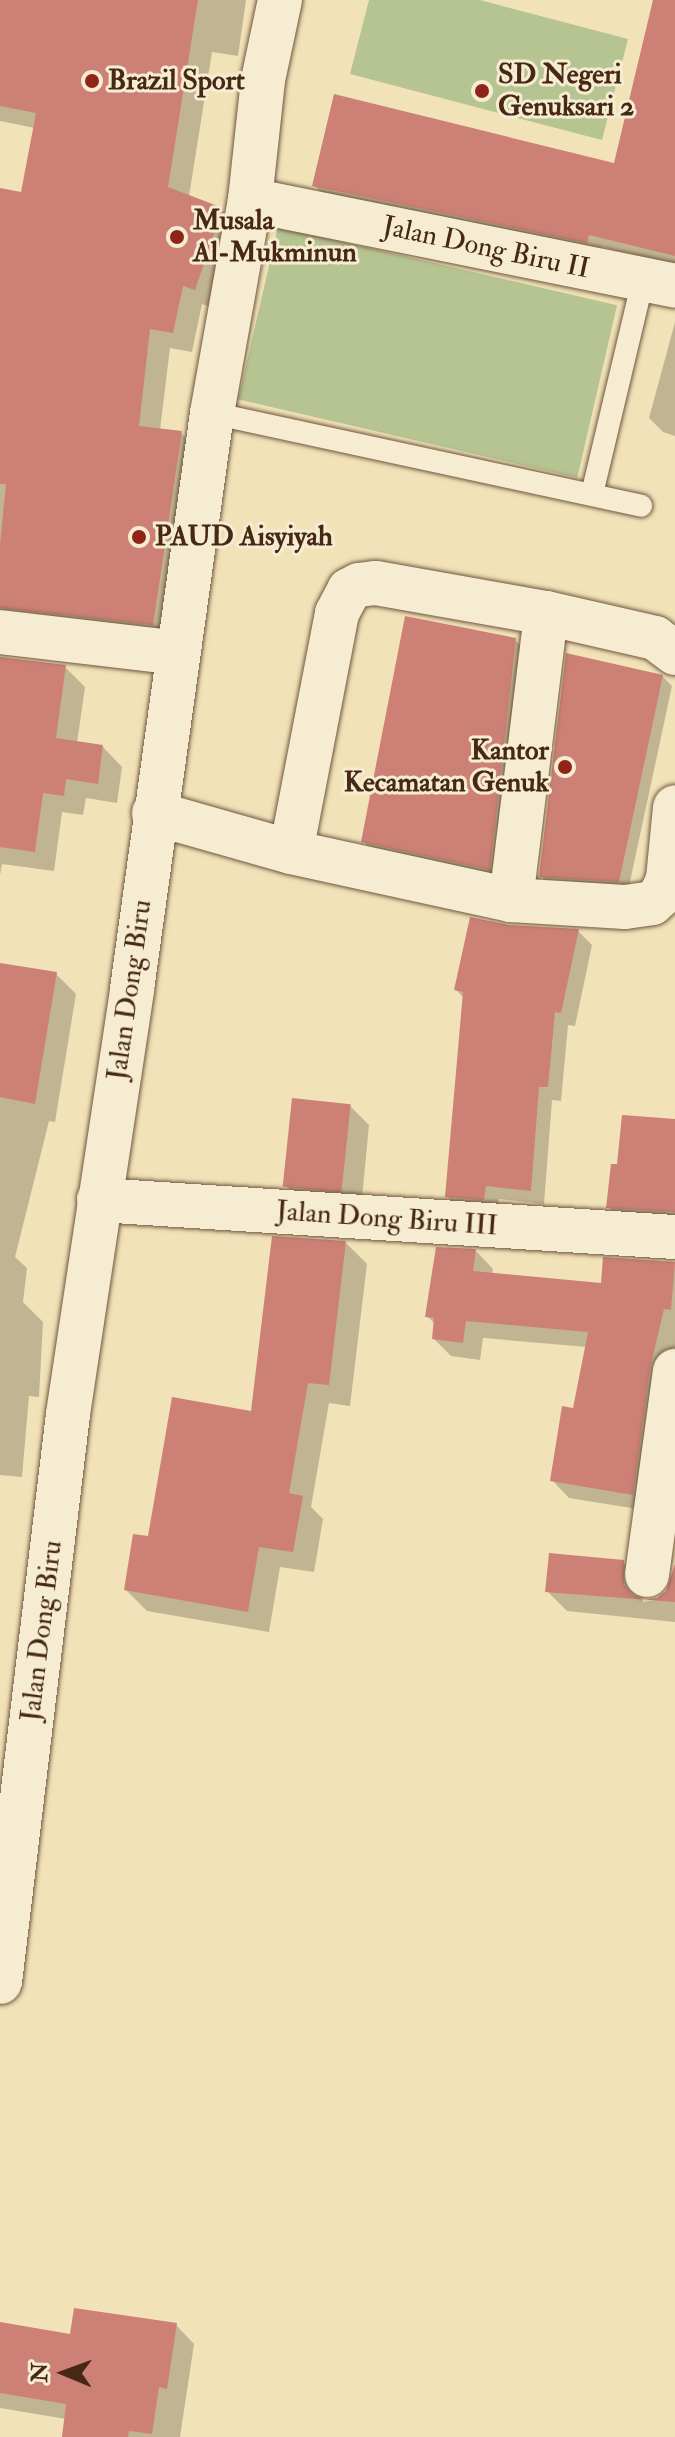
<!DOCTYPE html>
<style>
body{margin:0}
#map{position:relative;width:675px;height:2437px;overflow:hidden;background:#f1e2b8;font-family:"IM FELL Double Pica",serif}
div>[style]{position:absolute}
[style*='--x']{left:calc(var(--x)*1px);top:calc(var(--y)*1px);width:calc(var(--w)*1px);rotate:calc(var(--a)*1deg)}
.green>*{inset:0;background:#b6c492;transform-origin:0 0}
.shadow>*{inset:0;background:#0003}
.building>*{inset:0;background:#cd8176;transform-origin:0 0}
.roads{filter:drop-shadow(0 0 2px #71563e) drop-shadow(0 0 2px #71563e)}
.service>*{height:22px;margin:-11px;padding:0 11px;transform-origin:11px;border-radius:11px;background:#f6ecd1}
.minor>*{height:44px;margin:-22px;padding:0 22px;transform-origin:22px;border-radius:22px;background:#f6ecd1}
.dots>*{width:22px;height:22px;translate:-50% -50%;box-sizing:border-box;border:4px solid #f6ecd1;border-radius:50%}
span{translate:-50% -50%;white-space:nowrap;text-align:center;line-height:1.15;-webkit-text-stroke:6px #f6ecd1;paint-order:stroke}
.poi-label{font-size:28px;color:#462815;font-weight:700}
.left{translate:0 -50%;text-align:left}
.right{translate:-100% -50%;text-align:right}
.street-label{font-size:28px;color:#462815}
.north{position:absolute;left:24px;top:2333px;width:80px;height:80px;-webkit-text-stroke:6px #f6ecd1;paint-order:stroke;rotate:271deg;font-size:22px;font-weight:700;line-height:32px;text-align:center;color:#462815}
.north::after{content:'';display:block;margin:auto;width:28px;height:36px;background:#462815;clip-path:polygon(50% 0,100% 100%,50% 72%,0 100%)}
</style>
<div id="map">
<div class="green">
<i style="clip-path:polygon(369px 0,480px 0,628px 39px,602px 140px,350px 74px)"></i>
<i style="left:278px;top:227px;width:348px;height:177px;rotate:13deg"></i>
</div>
<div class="shadow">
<i style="clip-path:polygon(0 0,246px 0,238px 56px,212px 52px,189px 196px,222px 210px,242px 230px,215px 309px,202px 304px,192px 352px,170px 348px,160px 430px,181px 433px,201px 453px,173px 644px,0 636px,0 190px,23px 194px,35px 128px,0 121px)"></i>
<i style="clip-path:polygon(651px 0,675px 0,675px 265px,602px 247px,601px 255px,328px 199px,314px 185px,615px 165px,655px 1px)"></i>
<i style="clip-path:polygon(675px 322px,675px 436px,663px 432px,649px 418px)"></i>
<i style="clip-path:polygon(515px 640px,525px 650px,499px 879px,373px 851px,363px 841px)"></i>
<i style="clip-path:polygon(0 657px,65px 667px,85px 687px,77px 743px,102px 746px,122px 767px,117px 803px,86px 798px,83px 815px,62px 812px,54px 871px,2px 864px,0 875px)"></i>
<i style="clip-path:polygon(662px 676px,672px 686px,628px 891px,551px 886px,541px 876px)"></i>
<i style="clip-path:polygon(509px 927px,578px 931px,592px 945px,575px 1026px,568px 1025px,561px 1101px,552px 1100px,544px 1204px,499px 1199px,497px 1213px,461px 1211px,447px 1196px,464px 998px,456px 990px)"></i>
<i style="clip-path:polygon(0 965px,56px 974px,76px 994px,55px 1122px,49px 1121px,15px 1257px,27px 1268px,23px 1302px,43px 1322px,39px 1397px,29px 1396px,22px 1477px,0 1475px)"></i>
<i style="clip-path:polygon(350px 1106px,369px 1125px,361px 1209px,305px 1205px,286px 1186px)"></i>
<i style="clip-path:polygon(675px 1121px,675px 1229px,626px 1224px,608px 1207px,619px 1166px)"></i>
<i style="clip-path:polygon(346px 1243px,367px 1264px,350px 1406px,329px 1403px,311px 1507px,323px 1519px,314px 1572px,280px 1567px,269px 1632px,147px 1611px,126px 1590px,150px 1539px,253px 1413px)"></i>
<i style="clip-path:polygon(476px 1251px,493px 1269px,492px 1275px,602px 1285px,605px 1260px,675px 1264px,675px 1371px,650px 1511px,569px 1498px,552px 1480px,574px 1410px,587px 1347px,483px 1338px,480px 1360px,451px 1356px,434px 1339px,435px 1324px,427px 1316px)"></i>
<i style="clip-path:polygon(623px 1562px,642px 1581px,643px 1602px,658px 1600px,668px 1592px,675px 1567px,675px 1622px,567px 1611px,548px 1592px)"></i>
<i style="clip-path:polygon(0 2324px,72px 2336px,176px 2325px,194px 2344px,180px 2437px,63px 2437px,66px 2419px,0 2408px)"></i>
</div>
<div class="building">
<i style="clip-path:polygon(0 0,198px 0,168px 187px,223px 208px,195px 290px,183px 286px,173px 333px,150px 329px,139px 426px,182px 431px,153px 625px,0 608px,0 545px,6px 484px,0 484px,0 188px,21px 192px,36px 113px,0 106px)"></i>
<i style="clip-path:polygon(653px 0,675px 0,675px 256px,589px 235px,587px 243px,312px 186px,334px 94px,614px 163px)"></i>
<i style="clip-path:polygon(405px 616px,516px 638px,490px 870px,361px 842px)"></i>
<i style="clip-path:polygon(566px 653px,663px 675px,619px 882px,539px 877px)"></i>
<i style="clip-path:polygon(0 657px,66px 665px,56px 738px,103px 745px,98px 784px,66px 779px,64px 796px,43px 793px,35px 852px,0 847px)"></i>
<i style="clip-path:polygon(470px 917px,509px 925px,579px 929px,561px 1013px,555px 1012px,548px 1087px,539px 1087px,531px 1191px,486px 1186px,484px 1200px,445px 1197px,463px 992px,454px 990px)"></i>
<i style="clip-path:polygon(0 963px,57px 972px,35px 1104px,0 1097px)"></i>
<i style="left:292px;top:1098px;width:59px;height:89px;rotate:6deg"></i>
<i style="clip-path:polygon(622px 1115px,675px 1119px,675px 1212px,606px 1208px,611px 1164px,617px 1164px)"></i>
<i style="clip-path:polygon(272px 1236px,346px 1241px,329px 1385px,308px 1383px,289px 1493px,303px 1496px,293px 1552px,259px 1547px,248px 1612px,124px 1590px,133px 1534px,148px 1536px,172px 1397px,251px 1411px)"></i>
<i style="clip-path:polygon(436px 1247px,476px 1249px,473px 1271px,601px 1283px,603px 1257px,675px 1262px,671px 1310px,664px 1309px,650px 1368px,633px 1495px,550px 1481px,562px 1406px,573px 1408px,588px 1332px,466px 1321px,463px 1343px,432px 1339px,434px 1318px,425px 1317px)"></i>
<i style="clip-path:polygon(549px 1553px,624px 1560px,624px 1585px,632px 1595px,644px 1600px,657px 1598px,666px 1591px,675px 1564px,675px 1602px,545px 1592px)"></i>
<i style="clip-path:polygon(74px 2308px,177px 2323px,167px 2389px,159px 2387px,152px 2434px,129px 2431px,128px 2437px,62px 2437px,66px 2404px,0 2393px,0 2322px,70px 2334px)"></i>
</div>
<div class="roads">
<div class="service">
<i style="--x:212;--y:413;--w:439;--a:12.2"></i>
<i style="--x:592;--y:494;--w:220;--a:-76.6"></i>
</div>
<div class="minor">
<i style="--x:250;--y:200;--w:434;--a:11.4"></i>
<i style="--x:0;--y:632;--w:179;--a:6.7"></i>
<i style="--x:154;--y:813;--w:142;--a:15.9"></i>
<i style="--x:291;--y:852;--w:225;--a:12.3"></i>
<i style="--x:511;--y:900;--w:114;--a:3.5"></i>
<i style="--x:625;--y:907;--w:27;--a:-8"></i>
<i style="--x:652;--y:903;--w:12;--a:-42"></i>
<i style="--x:661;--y:895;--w:17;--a:-66"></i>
<i style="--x:668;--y:879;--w:72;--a:-84.4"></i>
<i style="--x:291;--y:852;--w:243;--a:-79.1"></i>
<i style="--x:337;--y:613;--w:26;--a:-62"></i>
<i style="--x:349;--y:590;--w:11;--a:-27"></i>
<i style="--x:359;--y:585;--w:17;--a:-7"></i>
<i style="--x:376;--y:583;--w:173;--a:10"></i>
<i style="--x:546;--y:613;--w:112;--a:12.9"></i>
<i style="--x:655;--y:638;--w:25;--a:37"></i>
<i style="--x:511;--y:900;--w:289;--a:-83"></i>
<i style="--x:99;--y:1200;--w:577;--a:3.68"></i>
<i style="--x:647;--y:1575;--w:206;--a:-82.2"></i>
<i style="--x:0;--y:1982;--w:572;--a:-83.17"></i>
<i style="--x:68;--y:1414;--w:430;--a:-81.4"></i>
<i style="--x:132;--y:989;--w:582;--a:-82.09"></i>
<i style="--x:212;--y:413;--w:216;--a:-79.9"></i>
<i style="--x:250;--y:200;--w:121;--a:-83.8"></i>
<i style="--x:263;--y:80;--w:82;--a:-78"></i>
</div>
</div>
<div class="dots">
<i style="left:92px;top:81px;background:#8f2418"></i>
<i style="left:482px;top:91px;background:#8f2418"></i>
<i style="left:177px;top:237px;background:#8f2418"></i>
<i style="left:139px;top:537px;background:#8f2418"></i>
<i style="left:565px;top:767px;background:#8f2418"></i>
</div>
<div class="poi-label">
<span class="left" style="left:498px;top:91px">SD Negeri<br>Genuksari 2</span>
<span class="left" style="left:108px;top:81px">Brazil Sport</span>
<span class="left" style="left:193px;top:237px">Musala<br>Al-Mukminun</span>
<span class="left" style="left:155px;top:537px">PAUD Aisyiyah</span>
<span class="right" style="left:549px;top:767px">Kantor<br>Kecamatan Genuk</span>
</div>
<div class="street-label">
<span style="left:486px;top:248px;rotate:12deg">Jalan Dong Biru II</span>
<span style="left:130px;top:990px;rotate:-82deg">Jalan Dong Biru</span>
<span style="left:387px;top:1219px;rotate:4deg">Jalan Dong Biru III</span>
<span style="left:42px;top:1631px;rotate:-83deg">Jalan Dong Biru</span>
</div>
<div class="north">N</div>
</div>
